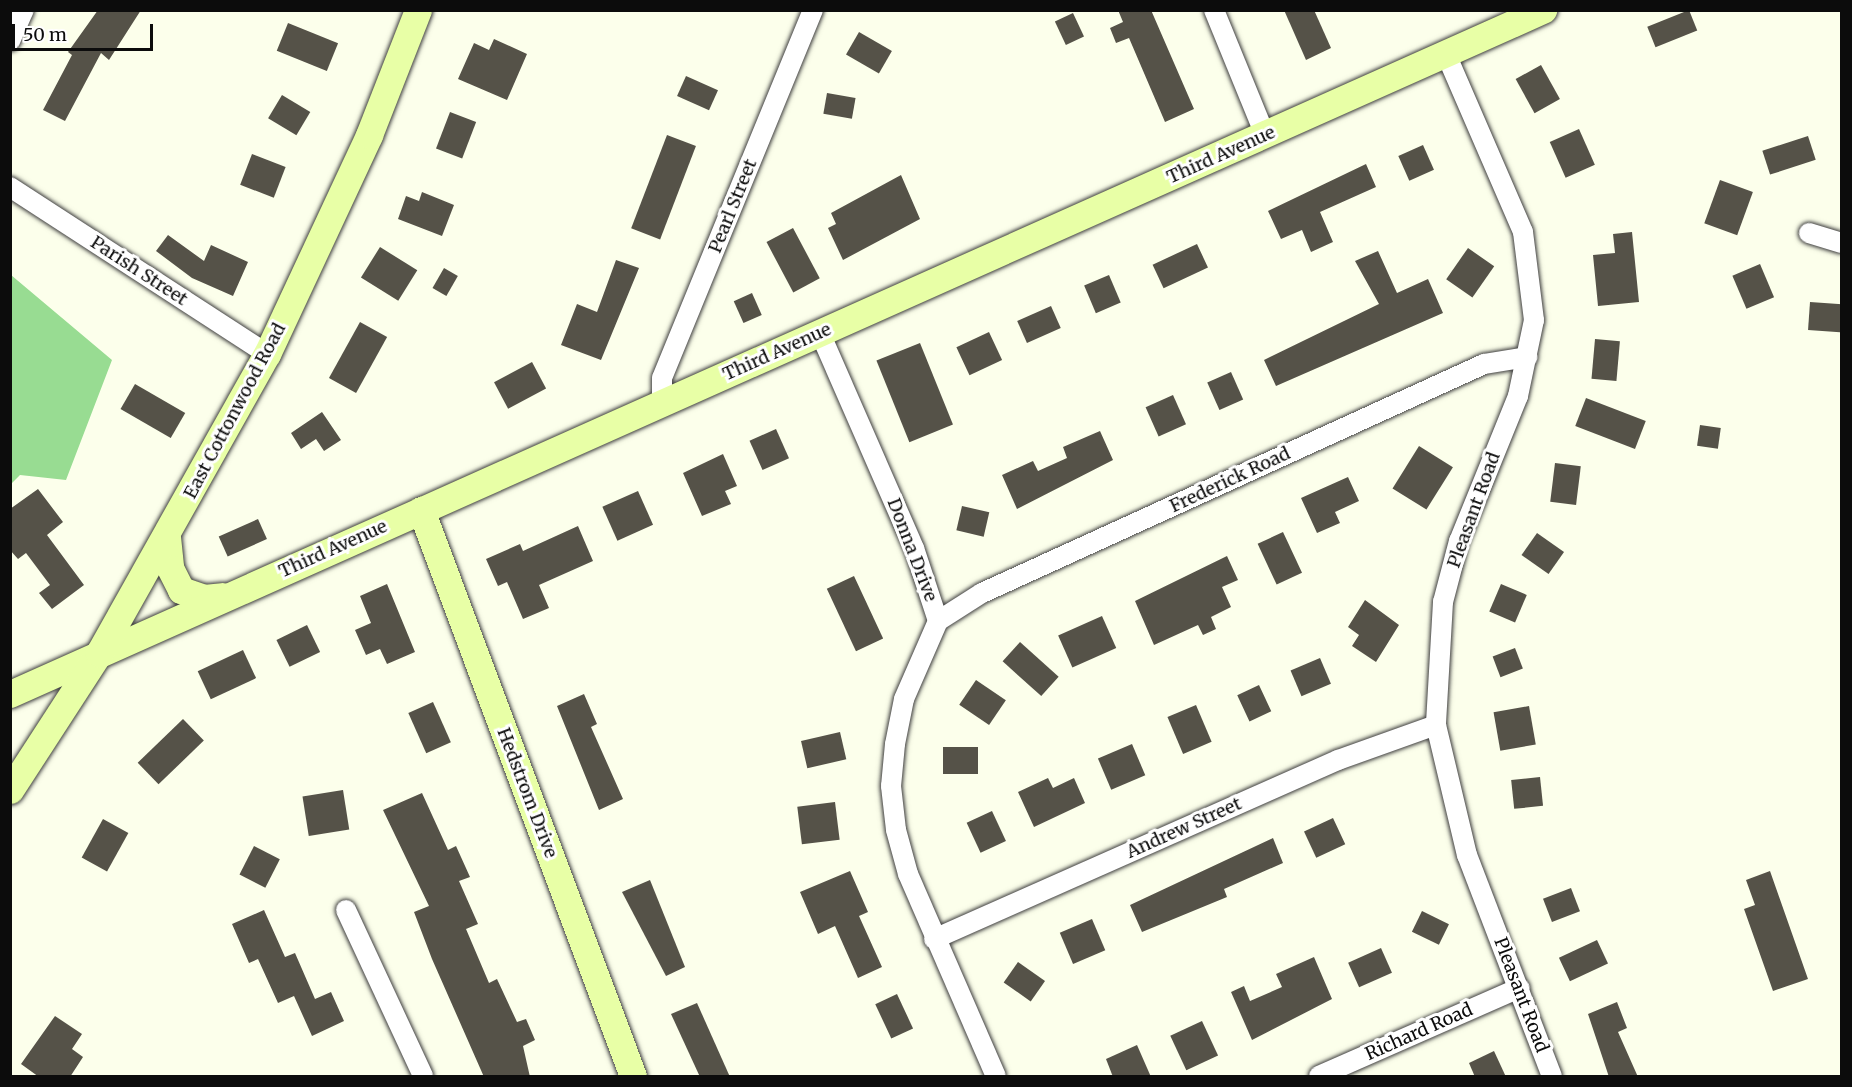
<!DOCTYPE html>
<style>
body{margin:0}
#map{position:relative;width:1852px;height:1087px;overflow:hidden;background:#fcffeb;font-family:Merriweather,serif}
div>[style]{position:absolute}
[style*='--x']{left:calc(var(--x)*1px);top:calc(var(--y)*1px);width:calc(var(--w)*1px);rotate:calc(var(--a)*1deg)}
.forest>*{inset:0;background:#98dc92}
.building>*{inset:0;background:#555248;transform-origin:0 0}
.roads{filter:drop-shadow(0 0 2px #3f3f3f) drop-shadow(0 0 2px #3f3f3f)}
.street>*{height:20px;margin:-10px;padding:0 10px;transform-origin:10px;border-radius:10px;background:#fff}
.secondary>*{height:27px;margin:-13.5px;padding:0 13.5px;transform-origin:13.5px;border-radius:13.5px;background:#e8ffa6}
span{translate:-50% -50%;white-space:nowrap;text-align:center;line-height:1.15;-webkit-text-stroke:6px #fff;paint-order:stroke}
.street-label{font-size:18px;color:#0c0c0c}
.frame{position:absolute;inset:0;border:12px solid #0c0c0c;pointer-events:none}
.scale{position:absolute;left:12px;top:24px;width:141px;height:27px;box-sizing:border-box;border:3px solid #0c0c0c;border-top:0;padding-left:8px;font-size:18px;line-height:21px;white-space:nowrap;color:#0c0c0c;-webkit-text-stroke:4px #fff;paint-order:stroke}
</style>
<div id="map">
<div class="forest">
<i style="clip-path:polygon(11px 275px,112px 360px,66px 480px,20px 475px,11px 484px)"></i>
</div>
<div class="building">
<i style="clip-path:polygon(98px 10px,141px 10px,109px 60px,101px 53px,65px 121px,43px 110px,72px 55px,68px 52px)"></i>
<i style="clip-path:polygon(1118px 10px,1151px 10px,1194px 109px,1165px 122px,1129px 38px,1116px 43px,1110px 28px,1123px 22px)"></i>
<i style="clip-path:polygon(1284px 10px,1314px 10px,1331px 48px,1306px 60px)"></i>
<i style="left:1689px;top:10px;width:22px;height:45px;rotate:68deg"></i>
<i style="left:1073px;top:13px;width:26px;height:20px;rotate:65deg"></i>
<i style="left:288px;top:23px;width:54px;height:30px;rotate:22deg"></i>
<i style="left:859px;top:32px;width:38px;height:26px;rotate:30deg"></i>
<i style="clip-path:polygon(494px 39px,527px 54px,507px 100px,458px 79px,474px 43px,489px 50px)"></i>
<i style="left:1541px;top:65px;width:39px;height:29px;rotate:61deg"></i>
<i style="left:686px;top:76px;width:35px;height:22px;rotate:24deg"></i>
<i style="left:827px;top:93px;width:29px;height:21px;rotate:10deg"></i>
<i style="left:282px;top:95px;width:33px;height:27px;rotate:31deg"></i>
<i style="left:450px;top:112px;width:28px;height:39px;rotate:21deg"></i>
<i style="left:1579px;top:129px;width:39px;height:32px;rotate:66deg"></i>
<i style="left:667px;top:135px;width:31px;height:100px;rotate:21deg"></i>
<i style="left:1808px;top:136px;width:25px;height:48px;rotate:72deg"></i>
<i style="left:1423px;top:145px;width:27px;height:27px;rotate:66deg"></i>
<i style="left:252px;top:154px;width:36px;height:33px;rotate:21deg"></i>
<i style="clip-path:polygon(1366px 164px,1376px 187px,1320px 212px,1333px 242px,1311px 252px,1302px 230px,1281px 239px,1268px 211px)"></i>
<i style="clip-path:polygon(901px 175px,920px 219px,843px 260px,828px 228px,836px 224px,831px 213px)"></i>
<i style="left:1720px;top:180px;width:35px;height:46px;rotate:20deg"></i>
<i style="clip-path:polygon(422px 192px,454px 205px,442px 236px,398px 219px,406px 196px,419px 201px)"></i>
<i style="left:793px;top:228px;width:57px;height:30px;rotate:62deg"></i>
<i style="clip-path:polygon(1632px 232px,1639px 302px,1598px 306px,1593px 255px,1615px 253px,1613px 234px)"></i>
<i style="clip-path:polygon(168px 235px,204px 261px,211px 245px,248px 262px,233px 296px,192px 278px,156px 251px)"></i>
<i style="left:1197px;top:244px;width:26px;height:49px;rotate:65deg"></i>
<i style="left:380px;top:247px;width:44px;height:36px;rotate:32deg"></i>
<i style="left:1468px;top:248px;width:32px;height:38px;rotate:35deg"></i>
<i style="clip-path:polygon(1378px 251px,1397px 293px,1428px 279px,1443px 313px,1276px 386px,1264px 360px,1379px 304px,1355px 261px)"></i>
<i style="clip-path:polygon(616px 260px,639px 268px,601px 360px,561px 345px,577px 304px,597px 312px)"></i>
<i style="left:1760px;top:264px;width:36px;height:30px;rotate:67deg"></i>
<i style="left:444px;top:268px;width:16px;height:23px;rotate:30deg"></i>
<i style="left:1109px;top:275px;width:30px;height:27px;rotate:67deg"></i>
<i style="left:752px;top:293px;width:24px;height:20px;rotate:66deg"></i>
<i style="left:1810px;top:302px;width:32px;height:28px;rotate:4deg"></i>
<i style="left:1051px;top:306px;width:24px;height:37px;rotate:66deg"></i>
<i style="left:360px;top:322px;width:31px;height:64px;rotate:29deg"></i>
<i style="left:989px;top:332px;width:31px;height:36px;rotate:65deg"></i>
<i style="left:1595px;top:339px;width:25px;height:40px;rotate:5deg"></i>
<i style="left:920px;top:343px;width:88px;height:47px;rotate:68deg"></i>
<i style="left:532px;top:362px;width:30px;height:43px;rotate:62deg"></i>
<i style="left:1231px;top:372px;width:30px;height:26px;rotate:66deg"></i>
<i style="left:135px;top:384px;width:58px;height:29px;rotate:30deg"></i>
<i style="left:1173px;top:395px;width:32px;height:30px;rotate:66deg"></i>
<i style="left:1586px;top:398px;width:64px;height:30px;rotate:21deg"></i>
<i style="clip-path:polygon(322px 412px,341px 440px,324px 451px,316px 439px,301px 449px,291px 433px)"></i>
<i style="left:1700px;top:425px;width:21px;height:21px;rotate:8deg"></i>
<i style="left:776px;top:429px;width:32px;height:29px;rotate:66deg"></i>
<i style="clip-path:polygon(1100px 431px,1113px 460px,1017px 509px,1002px 475px,1033px 461px,1038px 471px,1067px 458px,1063px 447px)"></i>
<i style="left:1419px;top:446px;width:40px;height:50px;rotate:32deg"></i>
<i style="clip-path:polygon(723px 454px,737px 486px,725px 491px,731px 504px,702px 516px,683px 473px)"></i>
<i style="left:1555px;top:463px;width:26px;height:39px;rotate:7deg"></i>
<i style="clip-path:polygon(1348px 477px,1359px 501px,1335px 512px,1340px 523px,1317px 533px,1301px 498px)"></i>
<i style="clip-path:polygon(38px 489px,63px 522px,47px 535px,84px 585px,52px 609px,39px 593px,50px 585px,26px 553px,18px 559px,10px 550px,10px 509px)"></i>
<i style="left:638px;top:491px;width:37px;height:39px;rotate:66deg"></i>
<i style="left:962px;top:506px;width:28px;height:25px;rotate:13deg"></i>
<i style="left:258px;top:519px;width:22px;height:43px;rotate:66deg"></i>
<i style="clip-path:polygon(578px 526px,593px 561px,539px 585px,549px 608px,523px 619px,507px 582px,498px 586px,486px 559px,520px 544px,523px 551px)"></i>
<i style="left:1283px;top:532px;width:45px;height:28px;rotate:65deg"></i>
<i style="left:1537px;top:533px;width:33px;height:27px;rotate:35deg"></i>
<i style="clip-path:polygon(1227px 556px,1238px 580px,1222px 587px,1231px 607px,1211px 617px,1216px 629px,1203px 635px,1198px 625px,1154px 645px,1135px 601px)"></i>
<i style="left:854px;top:576px;width:69px;height:30px;rotate:65deg"></i>
<i style="clip-path:polygon(387px 584px,415px 652px,387px 664px,380px 649px,366px 655px,355px 630px,371px 623px,360px 596px)"></i>
<i style="left:1501px;top:584px;width:28px;height:30px;rotate:23deg"></i>
<i style="clip-path:polygon(1365px 600px,1399px 625px,1376px 662px,1352px 646px,1359px 635px,1348px 627px)"></i>
<i style="left:1102px;top:616px;width:35px;height:48px;rotate:66deg"></i>
<i style="left:307px;top:625px;width:30px;height:34px;rotate:64deg"></i>
<i style="left:1020px;top:642px;width:52px;height:26px;rotate:42deg"></i>
<i style="left:1515px;top:648px;width:22px;height:24px;rotate:69deg"></i>
<i style="left:243px;top:650px;width:31px;height:50px;rotate:65deg"></i>
<i style="left:1320px;top:658px;width:28px;height:32px;rotate:67deg"></i>
<i style="left:976px;top:680px;width:36px;height:30px;rotate:34deg"></i>
<i style="left:1259px;top:685px;width:29px;height:24px;rotate:65deg"></i>
<i style="clip-path:polygon(584px 694px,597px 724px,591px 727px,623px 799px,599px 810px,557px 706px)"></i>
<i style="left:433px;top:702px;width:44px;height:27px;rotate:66deg"></i>
<i style="left:1196px;top:705px;width:40px;height:31px;rotate:67deg"></i>
<i style="left:1529px;top:706px;width:39px;height:36px;rotate:80deg"></i>
<i style="left:183px;top:719px;width:30px;height:63px;rotate:46deg"></i>
<i style="left:840px;top:732px;width:28px;height:40px;rotate:77deg"></i>
<i style="left:1132px;top:744px;width:34px;height:37px;rotate:67deg"></i>
<i style="left:943px;top:747px;width:35px;height:27px"></i>
<i style="left:1540px;top:777px;width:29px;height:29px;rotate:84deg"></i>
<i style="clip-path:polygon(1048px 778px,1053px 788px,1074px 778px,1085px 803px,1034px 827px,1018px 792px)"></i>
<i style="left:343px;top:790px;width:40px;height:41px;rotate:81deg"></i>
<i style="clip-path:polygon(422px 793px,448px 850px,456px 846px,470px 877px,459px 881px,478px 924px,466px 929px,489px 983px,497px 979px,517px 1022px,526px 1019px,535px 1040px,523px 1046px,530px 1077px,484px 1077px,432px 959px,414px 912px,429px 906px,383px 810px)"></i>
<i style="left:835px;top:802px;width:38px;height:38px;rotate:83deg"></i>
<i style="left:992px;top:811px;width:33px;height:28px;rotate:65deg"></i>
<i style="left:1333px;top:818px;width:29px;height:32px;rotate:65deg"></i>
<i style="left:103px;top:819px;width:29px;height:44px;rotate:29deg"></i>
<i style="clip-path:polygon(1273px 838px,1283px 863px,1224px 889px,1227px 897px,1142px 932px,1130px 905px)"></i>
<i style="left:254px;top:846px;width:29px;height:32px;rotate:27deg"></i>
<i style="clip-path:polygon(850px 871px,868px 912px,859px 916px,882px 967px,858px 978px,835px 926px,818px 934px,800px 892px)"></i>
<i style="clip-path:polygon(1770px 871px,1808px 979px,1773px 991px,1744px 909px,1755px 905px,1746px 880px)"></i>
<i style="clip-path:polygon(650px 880px,685px 967px,666px 976px,622px 892px)"></i>
<i style="left:1571px;top:888px;width:25px;height:30px;rotate:69deg"></i>
<i style="clip-path:polygon(264px 910px,285px 957px,295px 953px,315px 999px,331px 992px,344px 1021px,312px 1036px,294px 996px,278px 1003px,258px 959px,249px 963px,232px 924px)"></i>
<i style="left:1422px;top:911px;width:30px;height:23px;rotate:26deg"></i>
<i style="left:1092px;top:919px;width:34px;height:35px;rotate:67deg"></i>
<i style="left:1597px;top:940px;width:26px;height:42px;rotate:65deg"></i>
<i style="left:1381px;top:948px;width:27px;height:36px;rotate:66deg"></i>
<i style="clip-path:polygon(1314px 957px,1332px 999px,1252px 1040px,1231px 992px,1244px 986px,1250px 1001px,1282px 987px,1276px 974px)"></i>
<i style="left:1018px;top:962px;width:33px;height:25px;rotate:35deg"></i>
<i style="left:897px;top:994px;width:38px;height:24px;rotate:65deg"></i>
<i style="clip-path:polygon(1617px 1002px,1627px 1028px,1618px 1032px,1638px 1077px,1609px 1077px,1588px 1014px)"></i>
<i style="clip-path:polygon(697px 1003px,730px 1077px,700px 1077px,671px 1014px)"></i>
<i style="clip-path:polygon(55px 1016px,82px 1034px,72px 1049px,83px 1057px,70px 1077px,39px 1077px,21px 1064px)"></i>
<i style="left:1202px;top:1021px;width:38px;height:35px;rotate:65deg"></i>
<i style="clip-path:polygon(1137px 1045px,1151px 1077px,1113px 1077px,1106px 1059px)"></i>
<i style="clip-path:polygon(1494px 1051px,1506px 1077px,1475px 1077px,1469px 1063px)"></i>
</div>
<div class="roads">
<div class="street">
<i style="--x:1214;--y:10;--w:135;--a:67.8"></i>
<i style="--x:10;--y:41;--w:34;--a:-66"></i>
<i style="--x:1446;--y:54;--w:194;--a:66.6"></i>
<i style="--x:1523;--y:232;--w:89;--a:82.9"></i>
<i style="--x:1534;--y:320;--w:78;--a:101.9"></i>
<i style="--x:1518;--y:396;--w:157;--a:112.1"></i>
<i style="--x:1459;--y:541;--w:63;--a:104.7"></i>
<i style="--x:1443;--y:602;--w:123;--a:93.3"></i>
<i style="--x:1436;--y:725;--w:134;--a:76.6"></i>
<i style="--x:1467;--y:855;--w:237;--a:69"></i>
<i style="--x:10;--y:187;--w:306;--a:33"></i>
<i style="--x:1809;--y:233;--w:34;--a:17"></i>
<i style="--x:820;--y:333;--w:235;--a:66.4"></i>
<i style="--x:914;--y:548;--w:77;--a:71.8"></i>
<i style="--x:938;--y:621;--w:85;--a:113.6"></i>
<i style="--x:904;--y:699;--w:46;--a:101.3"></i>
<i style="--x:895;--y:744;--w:42;--a:95.4"></i>
<i style="--x:891;--y:786;--w:44;--a:83.5"></i>
<i style="--x:896;--y:830;--w:46;--a:74.7"></i>
<i style="--x:908;--y:874;--w:220;--a:66.5"></i>
<i style="--x:662;--y:403;--w:25;--a:-90"></i>
<i style="--x:662;--y:378;--w:398;--a:-67.7"></i>
<i style="--x:938;--y:621;--w:52;--a:-32.5"></i>
<i style="--x:982;--y:593;--w:552;--a:-24.52"></i>
<i style="--x:1484;--y:364;--w:44;--a:-9.2"></i>
<i style="--x:346;--y:910;--w:183;--a:65.1"></i>
<i style="--x:934;--y:939;--w:442;--a:-23.9"></i>
<i style="--x:1338;--y:760;--w:104;--a:-19.7"></i>
<i style="--x:1319;--y:1076;--w:219;--a:-23.7"></i>
</div>
<div class="secondary">
<i style="--x:421;--y:510;--w:604;--a:69.47"></i>
<i style="--x:167;--y:537;--w:31;--a:84"></i>
<i style="--x:170;--y:568;--w:25;--a:63"></i>
<i style="--x:181;--y:590;--w:24;--a:19"></i>
<i style="--x:204;--y:598;--w:18;--a:-6"></i>
<i style="--x:10;--y:694;--w:1679;--a:-24.05"></i>
<i style="--x:10;--y:790;--w:163;--a:-57"></i>
<i style="--x:99;--y:653;--w:343;--a:-60.7"></i>
<i style="--x:267;--y:354;--w:242;--a:-65"></i>
<i style="--x:369;--y:135;--w:134;--a:-68.6"></i>
</div>
</div>
<div class="street-label">
<span style="left:1221px;top:155px;rotate:-24deg">Third Avenue</span>
<span style="left:733px;top:206px;rotate:-68deg">Pearl Street</span>
<span style="left:139px;top:271px;rotate:33deg">Parish Street</span>
<span style="left:777px;top:352px;rotate:-24deg">Third Avenue</span>
<span style="left:235px;top:411px;rotate:-62deg">East Cottonwood Road</span>
<span style="left:1230px;top:480px;rotate:-25deg">Frederick Road</span>
<span style="left:1474px;top:510px;rotate:-70deg">Pleasant Road</span>
<span style="left:333px;top:549px;rotate:-24deg">Third Avenue</span>
<span style="left:912px;top:550px;rotate:69deg">Donna Drive</span>
<span style="left:527px;top:793px;rotate:69deg">Hedstrom Drive</span>
<span style="left:1184px;top:828px;rotate:-24deg">Andrew Street</span>
<span style="left:1521px;top:995px;rotate:69deg">Pleasant Road</span>
<span style="left:1419px;top:1032px;rotate:-24deg">Richard Road</span>
</div>
<div class="frame"></div>
<div class="scale">50 m</div>
</div>
